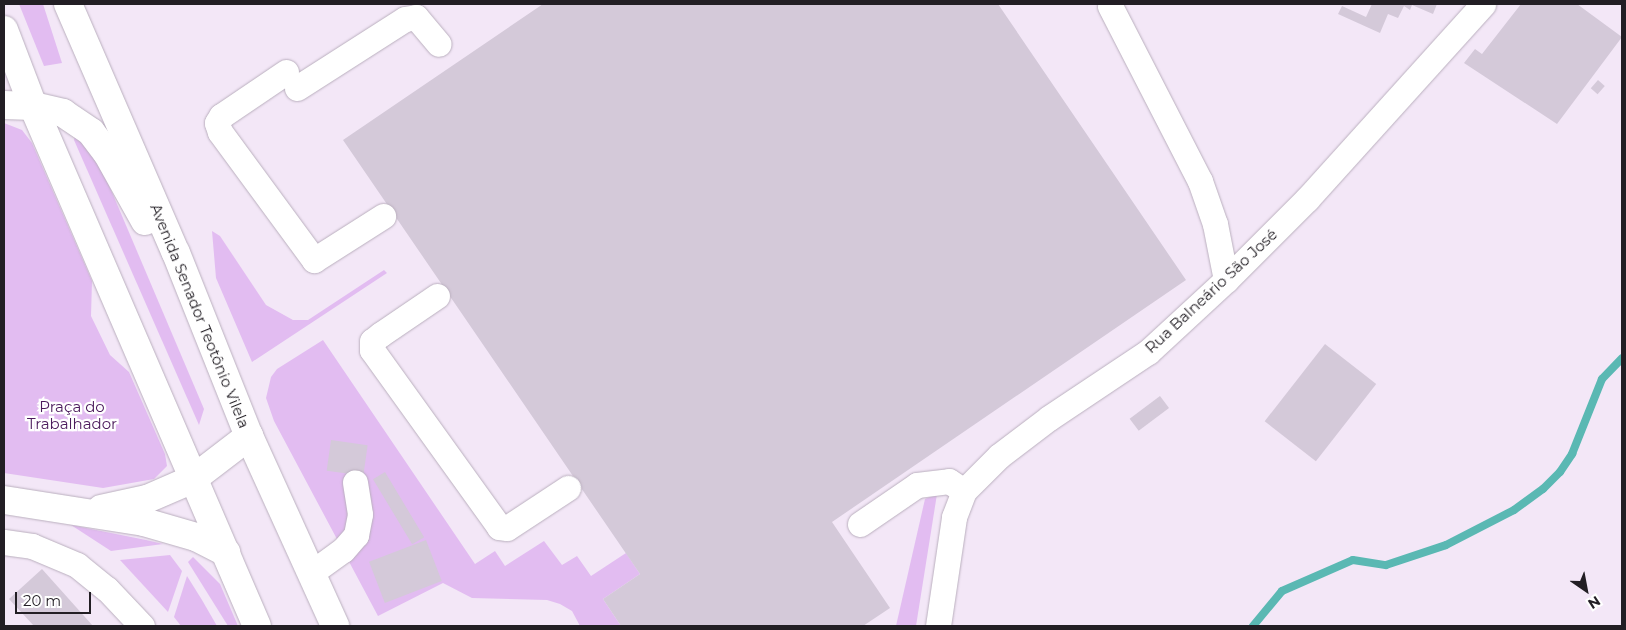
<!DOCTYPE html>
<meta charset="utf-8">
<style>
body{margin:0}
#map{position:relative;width:1626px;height:630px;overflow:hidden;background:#f3e7f7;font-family:Montserrat,sans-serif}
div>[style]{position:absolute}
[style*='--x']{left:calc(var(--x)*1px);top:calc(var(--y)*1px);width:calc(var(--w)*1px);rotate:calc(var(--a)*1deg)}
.green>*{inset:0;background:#e2bcf1}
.stream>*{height:8px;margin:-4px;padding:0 4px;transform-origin:4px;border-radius:4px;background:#5ab8b3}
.building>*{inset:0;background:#d4c9d9;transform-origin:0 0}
.roads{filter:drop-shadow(0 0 1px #baafbe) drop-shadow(0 0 1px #baafbe)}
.minor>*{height:25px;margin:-12.5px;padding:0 12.5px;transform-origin:12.5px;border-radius:12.5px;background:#fff}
.major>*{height:28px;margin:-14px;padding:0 14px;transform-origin:14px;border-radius:14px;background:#fff}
span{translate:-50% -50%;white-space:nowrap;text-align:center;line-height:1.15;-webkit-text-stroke:4.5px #fff;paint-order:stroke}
.street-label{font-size:15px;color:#221e24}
.park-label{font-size:15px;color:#4b1a5c}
.frame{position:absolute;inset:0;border:5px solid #221e24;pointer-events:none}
.north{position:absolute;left:1561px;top:565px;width:50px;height:50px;-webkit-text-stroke:4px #fff;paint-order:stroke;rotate:147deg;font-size:14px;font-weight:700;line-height:20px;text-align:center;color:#221e24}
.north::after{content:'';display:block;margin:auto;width:18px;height:22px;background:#221e24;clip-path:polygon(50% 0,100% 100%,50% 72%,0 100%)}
.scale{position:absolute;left:15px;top:592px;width:76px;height:22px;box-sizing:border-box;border:2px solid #221e24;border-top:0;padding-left:6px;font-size:15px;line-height:18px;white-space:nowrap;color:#221e24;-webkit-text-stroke:4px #fff;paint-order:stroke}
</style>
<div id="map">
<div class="green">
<i style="clip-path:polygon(19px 4px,43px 4px,62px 63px,44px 66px)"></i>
<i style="clip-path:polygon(4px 123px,22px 130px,32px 143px,92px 281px,91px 316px,110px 355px,129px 372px,165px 454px,167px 466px,154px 479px,103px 488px,4px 473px)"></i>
<i style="clip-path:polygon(75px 134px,100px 164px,204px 409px,199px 425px,74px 140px)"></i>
<i style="clip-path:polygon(212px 231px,220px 236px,266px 305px,293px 320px,308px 320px,384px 270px,387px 273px,252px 362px,216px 278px)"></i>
<i style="clip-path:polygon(323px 340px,475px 564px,495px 551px,505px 566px,544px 541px,562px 565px,577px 556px,591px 576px,626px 553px,640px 574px,603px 599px,621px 626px,580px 626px,572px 611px,560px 604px,547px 600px,472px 598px,443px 583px,378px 616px,274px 421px,266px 398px,271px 377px,277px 369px)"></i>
<i style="clip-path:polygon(937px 494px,916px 626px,896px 626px,925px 499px)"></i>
<i style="clip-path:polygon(71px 525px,146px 540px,163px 544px,111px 551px)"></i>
<i style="clip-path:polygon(170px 555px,182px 571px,168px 612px,120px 560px)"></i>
<i style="clip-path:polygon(193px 557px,220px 584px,238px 626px,228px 626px,188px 562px)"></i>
<i style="clip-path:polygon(187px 576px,202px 600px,217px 626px,181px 626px,174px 617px)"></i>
</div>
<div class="stream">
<i style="--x:1253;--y:626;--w:45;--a:-50.4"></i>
<i style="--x:1282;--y:591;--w:77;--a:-23.6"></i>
<i style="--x:1353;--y:560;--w:33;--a:9"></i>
<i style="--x:1386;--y:565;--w:63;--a:-18.4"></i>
<i style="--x:1446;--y:545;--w:76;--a:-27.2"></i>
<i style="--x:1514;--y:510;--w:36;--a:-36"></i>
<i style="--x:1543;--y:489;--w:24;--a:-45"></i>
<i style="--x:1560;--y:472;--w:22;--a:-56"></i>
<i style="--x:1572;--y:454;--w:81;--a:-68.2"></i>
<i style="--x:1602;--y:379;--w:29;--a:-46"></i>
</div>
<div class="building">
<i style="clip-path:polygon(543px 4px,998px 4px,1186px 280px,832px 522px,890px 608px,863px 626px,621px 626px,603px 599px,640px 574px,343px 140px)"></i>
<i style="clip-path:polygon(1372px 4px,1437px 4px,1433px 14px,1412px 5px,1410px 10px,1404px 6px,1398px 18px,1388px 14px,1380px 33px,1338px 14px,1342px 6px,1366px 17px)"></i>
<i style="clip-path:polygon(1521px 4px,1577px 4px,1622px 37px,1557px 124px,1464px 63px,1475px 49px,1482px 54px)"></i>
<i style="left:1598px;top:80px;width:9px;height:11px;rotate:41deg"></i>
<i style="left:1325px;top:344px;width:65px;height:98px;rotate:38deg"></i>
<i style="left:1160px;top:396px;width:15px;height:38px;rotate:53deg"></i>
<i style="left:331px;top:440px;width:37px;height:31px;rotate:8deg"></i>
<i style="left:385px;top:472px;width:76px;height:14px;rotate:59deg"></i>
<i style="left:426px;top:540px;width:44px;height:61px;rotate:69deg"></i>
<i style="clip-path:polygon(42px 569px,93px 626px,34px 626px,9px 599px)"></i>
</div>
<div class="roads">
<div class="minor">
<i style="--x:1110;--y:6;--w:197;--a:62.8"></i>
<i style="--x:1200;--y:181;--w:46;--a:70.8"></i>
<i style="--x:1215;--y:224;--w:57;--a:78.9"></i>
<i style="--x:286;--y:72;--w:78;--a:145.9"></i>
<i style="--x:221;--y:116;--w:8;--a:120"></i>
<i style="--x:217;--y:123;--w:9;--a:72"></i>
<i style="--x:220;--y:132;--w:159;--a:53.7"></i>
<i style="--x:314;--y:260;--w:82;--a:-32.5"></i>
<i style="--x:297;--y:88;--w:128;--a:-32.6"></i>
<i style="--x:405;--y:19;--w:11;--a:-10"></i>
<i style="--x:416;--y:17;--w:35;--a:50"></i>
<i style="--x:437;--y:296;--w:68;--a:145.8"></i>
<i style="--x:381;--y:334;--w:11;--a:142"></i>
<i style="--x:372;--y:341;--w:9;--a:90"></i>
<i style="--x:372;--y:350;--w:218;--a:54.3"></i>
<i style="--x:499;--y:527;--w:8;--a:7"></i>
<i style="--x:507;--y:528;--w:73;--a:-33.3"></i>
<i style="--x:860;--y:524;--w:69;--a:-34.4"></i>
<i style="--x:917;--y:485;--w:32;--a:-7"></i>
<i style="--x:949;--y:481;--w:18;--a:34"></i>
<i style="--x:4;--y:542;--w:28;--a:8"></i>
<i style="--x:32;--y:546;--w:49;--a:22.9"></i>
<i style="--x:77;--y:565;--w:38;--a:39"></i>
<i style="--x:107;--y:589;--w:51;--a:46.6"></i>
<i style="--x:311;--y:573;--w:39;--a:-36"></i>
<i style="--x:343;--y:550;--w:20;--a:-49"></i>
<i style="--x:356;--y:535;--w:21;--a:-79"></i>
<i style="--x:360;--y:514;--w:32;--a:-99"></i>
<i style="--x:938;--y:626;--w:110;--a:-81.6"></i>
<i style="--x:954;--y:517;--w:28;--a:-69"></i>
<i style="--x:964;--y:491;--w:49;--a:-45"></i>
<i style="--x:999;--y:456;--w:63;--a:-37.2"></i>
<i style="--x:1049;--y:418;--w:119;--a:-33.7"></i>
<i style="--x:1148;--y:352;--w:106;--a:-42.7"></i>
<i style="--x:1226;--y:280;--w:115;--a:-45"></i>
<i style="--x:1307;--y:199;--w:263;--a:-47.9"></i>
</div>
<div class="major">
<i style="--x:68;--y:4;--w:271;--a:66.6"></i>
<i style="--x:176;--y:253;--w:197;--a:68.3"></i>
<i style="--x:249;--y:436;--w:209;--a:65.6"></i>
<i style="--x:4;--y:30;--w:81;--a:69.1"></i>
<i style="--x:33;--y:106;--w:566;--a:66.7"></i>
<i style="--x:4;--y:105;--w:29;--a:2"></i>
<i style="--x:33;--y:106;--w:31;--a:13"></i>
<i style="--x:63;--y:113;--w:34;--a:34"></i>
<i style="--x:91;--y:132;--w:26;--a:53"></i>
<i style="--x:107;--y:153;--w:78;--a:60.8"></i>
<i style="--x:4;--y:500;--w:142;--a:8.9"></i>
<i style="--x:144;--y:522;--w:54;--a:16.1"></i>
<i style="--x:196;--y:537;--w:34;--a:27"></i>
<i style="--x:101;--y:509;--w:47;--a:-12.3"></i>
<i style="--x:147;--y:499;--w:50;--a:-23.5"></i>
<i style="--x:193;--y:479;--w:71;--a:-37.5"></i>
</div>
</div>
<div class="street-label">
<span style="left:1211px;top:291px;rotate:-43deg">Rua Balneário São José</span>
<span style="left:200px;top:316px;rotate:68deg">Avenida Senador Teotônio Vilela</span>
</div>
<div class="park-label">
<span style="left:72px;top:415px">Praça do<br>Trabalhador</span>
</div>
<div class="frame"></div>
<div class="north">N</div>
<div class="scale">20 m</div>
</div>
